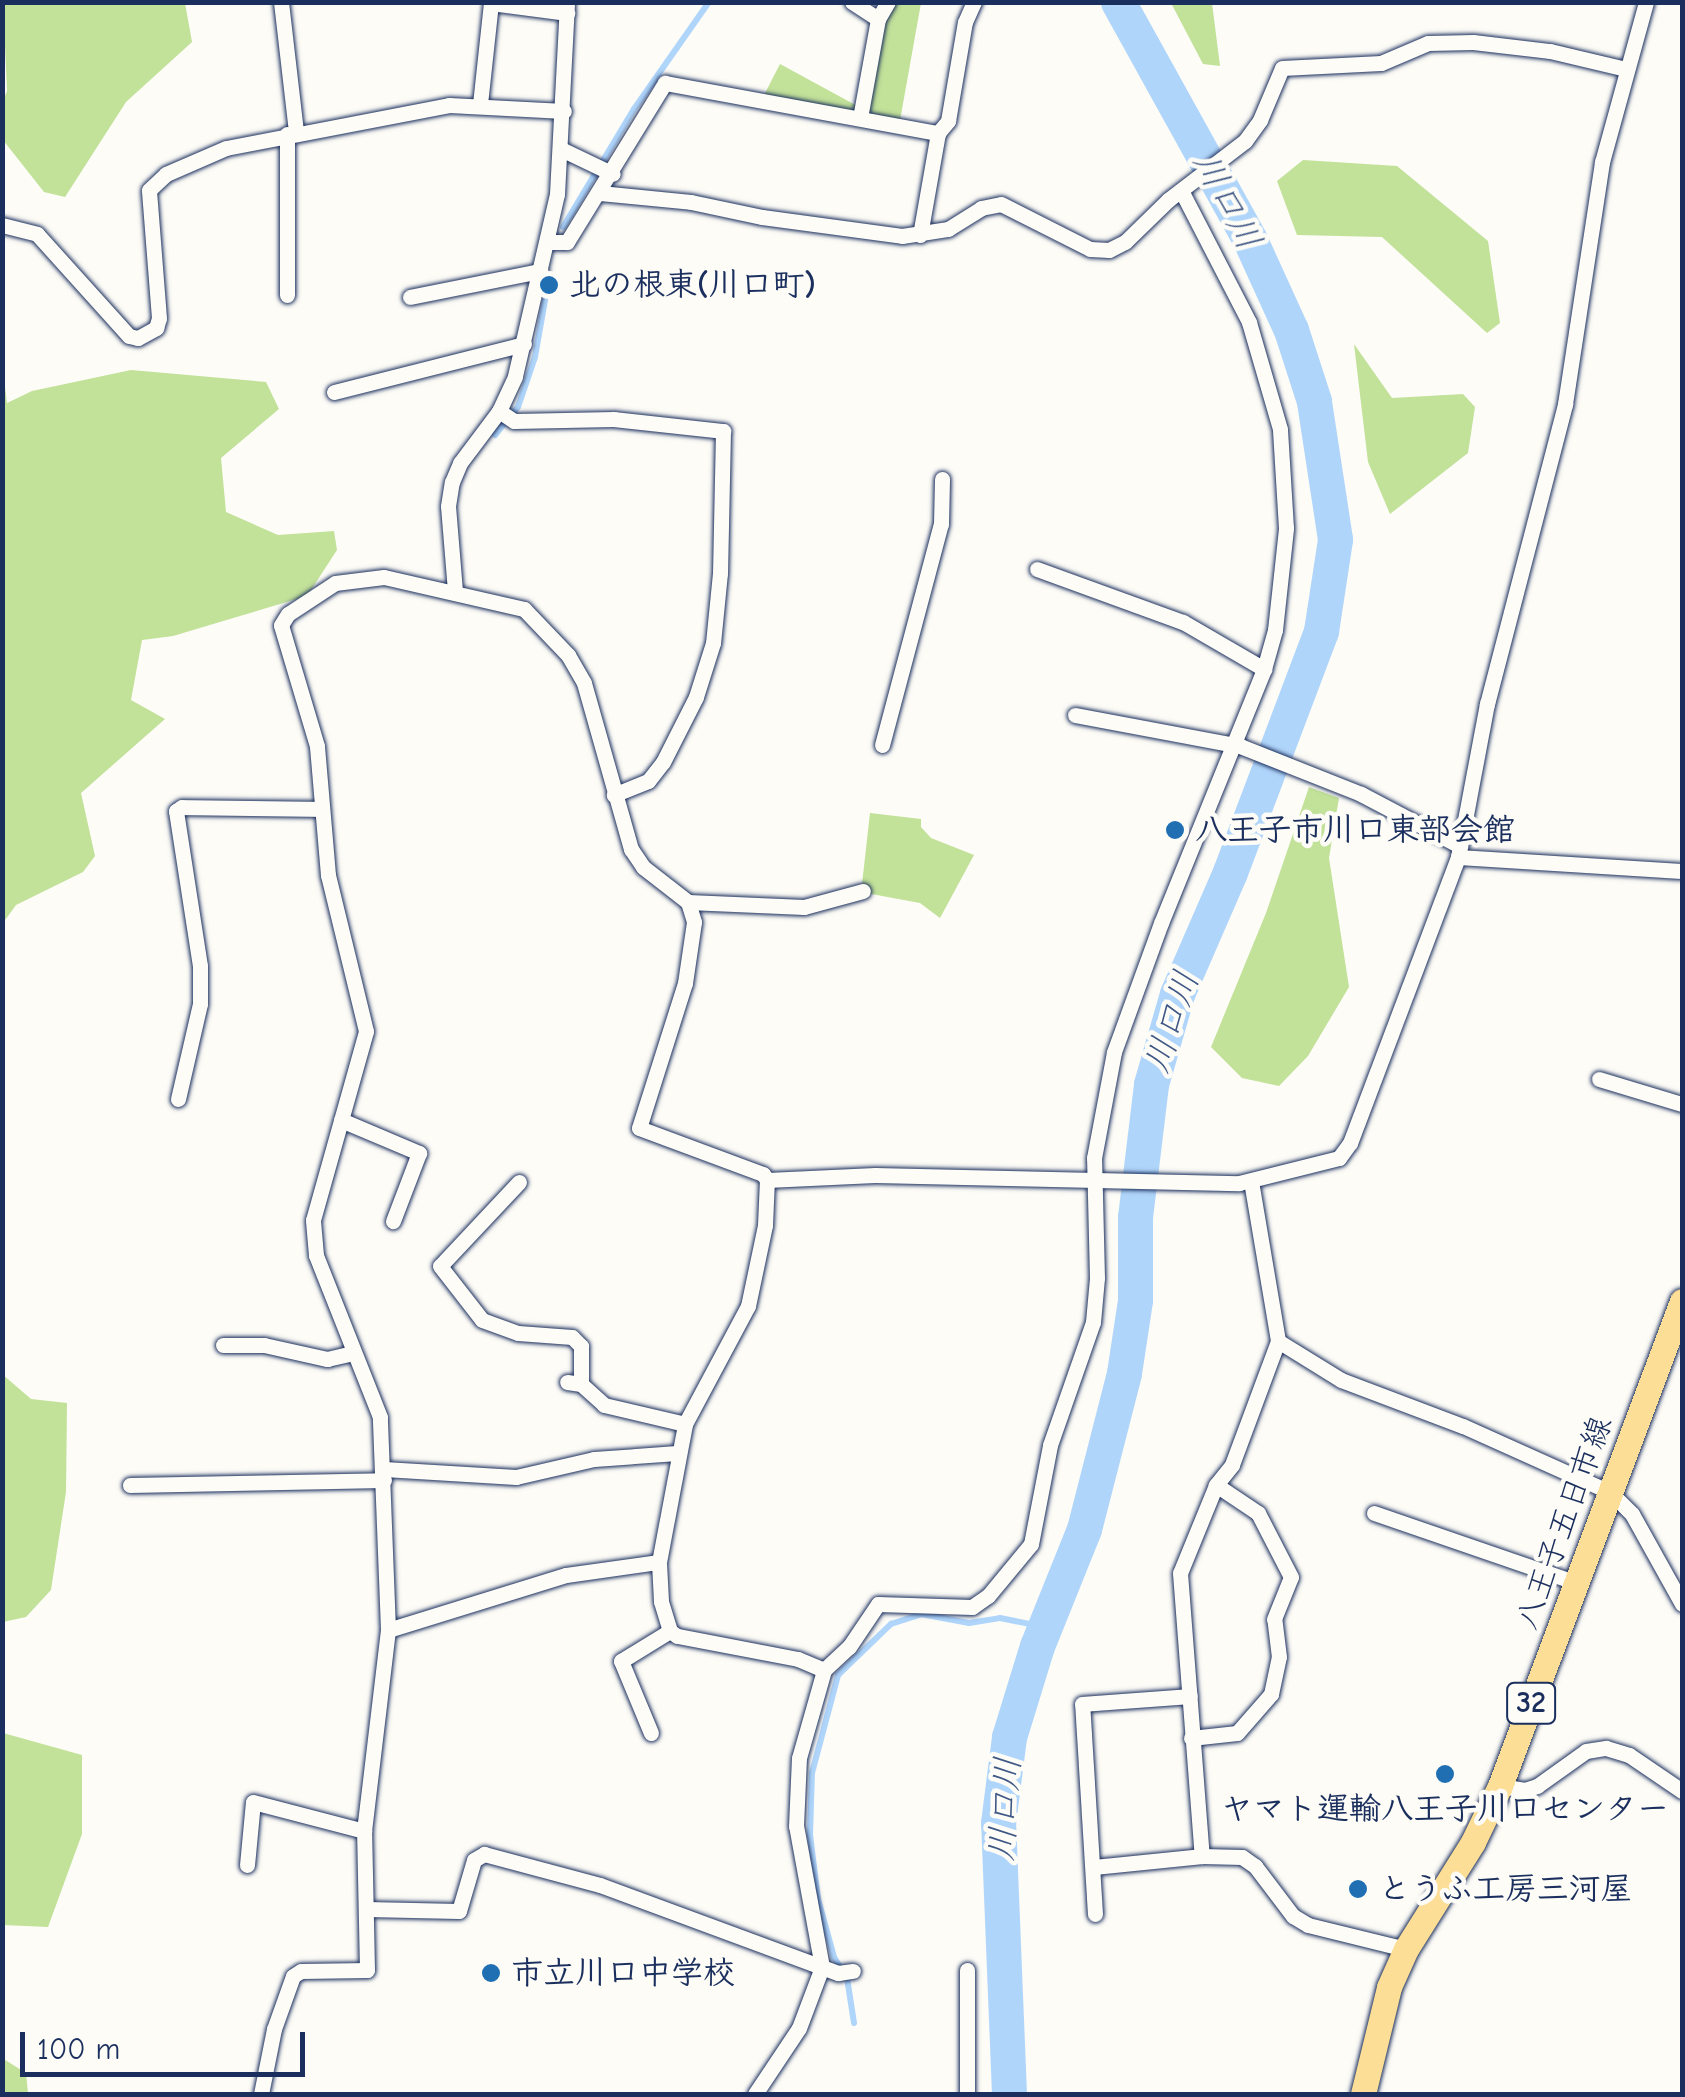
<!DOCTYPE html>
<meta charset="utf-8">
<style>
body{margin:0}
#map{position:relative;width:1685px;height:2097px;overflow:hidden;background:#fdfcf7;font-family:"Comic Neue","Klee One",sans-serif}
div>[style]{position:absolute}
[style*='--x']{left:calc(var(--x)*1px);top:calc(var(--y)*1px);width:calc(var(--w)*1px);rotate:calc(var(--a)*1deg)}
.green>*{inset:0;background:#c2e199}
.stream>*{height:6px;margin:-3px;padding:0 3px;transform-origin:3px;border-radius:3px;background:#b0d5fa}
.river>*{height:35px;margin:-17.5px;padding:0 17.5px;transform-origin:17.5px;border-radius:17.5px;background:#b0d5fa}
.roads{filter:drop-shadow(0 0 2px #1b2f5e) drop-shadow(0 0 2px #1b2f5e)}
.minor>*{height:15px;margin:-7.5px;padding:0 7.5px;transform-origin:7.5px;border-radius:7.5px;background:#fdfcf7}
.primary>*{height:25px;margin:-12.5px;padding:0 12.5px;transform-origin:12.5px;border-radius:12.5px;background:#fcde96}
.dots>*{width:28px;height:28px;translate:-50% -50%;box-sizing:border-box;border:5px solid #fdfcf7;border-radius:50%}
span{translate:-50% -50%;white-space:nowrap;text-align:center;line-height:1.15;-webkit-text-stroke:9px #fdfcf7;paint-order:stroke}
.shield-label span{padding:2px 8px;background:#fdfcf7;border:2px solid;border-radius:8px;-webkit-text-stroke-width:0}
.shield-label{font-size:30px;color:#1b2f5e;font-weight:700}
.poi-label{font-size:32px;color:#1b2f5e;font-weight:700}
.left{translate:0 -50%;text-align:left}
.street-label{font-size:32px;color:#1b2f5e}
.water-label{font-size:35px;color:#405885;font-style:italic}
.frame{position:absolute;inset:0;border:5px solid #1b2f5e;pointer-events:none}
.scale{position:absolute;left:20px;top:2032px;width:285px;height:45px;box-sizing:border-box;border:5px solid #1b2f5e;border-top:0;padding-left:12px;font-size:30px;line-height:35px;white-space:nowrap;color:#1b2f5e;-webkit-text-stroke:8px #fdfcf7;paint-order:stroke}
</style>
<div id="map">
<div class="green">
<i style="clip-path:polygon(3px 2px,185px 3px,192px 42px,126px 102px,65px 197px,44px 192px,3px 140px,3px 101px,7px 91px)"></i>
<i style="clip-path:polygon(888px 3px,921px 3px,899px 126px,761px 101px,780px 64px,861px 108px)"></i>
<i style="clip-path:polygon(1171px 3px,1212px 3px,1220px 66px,1203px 64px)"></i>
<i style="clip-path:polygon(1303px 160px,1397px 166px,1488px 241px,1500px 323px,1487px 333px,1382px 237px,1297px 235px,1277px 181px)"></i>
<i style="clip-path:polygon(1354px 344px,1392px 398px,1463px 394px,1475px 407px,1468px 453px,1390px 514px,1368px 462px)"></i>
<i style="clip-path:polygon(2px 362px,7px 403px,32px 391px,131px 370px,266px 382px,279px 409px,221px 458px,226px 512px,278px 535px,334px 531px,337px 550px,307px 596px,173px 636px,142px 640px,131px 700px,165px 719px,81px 793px,95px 856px,83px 872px,16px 905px,3px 923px)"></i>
<i style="clip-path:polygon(1309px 787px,1339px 798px,1329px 858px,1349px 987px,1308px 1056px,1279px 1086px,1242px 1078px,1211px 1047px,1266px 913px)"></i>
<i style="clip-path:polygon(870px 813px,921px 819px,921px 827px,931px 838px,974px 855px,940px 918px,920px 903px,866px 893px,862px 884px)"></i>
<i style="clip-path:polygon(2px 1374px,31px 1399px,67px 1403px,66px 1492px,51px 1590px,26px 1617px,3px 1622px)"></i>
<i style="clip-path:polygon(3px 1733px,82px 1755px,82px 1834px,48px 1927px,3px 1925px)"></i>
<i style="clip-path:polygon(2px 2058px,26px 2073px,28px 2093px,3px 2094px)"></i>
</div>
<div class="stream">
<i style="--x:563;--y:227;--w:138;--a:-59"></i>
<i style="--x:634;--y:109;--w:131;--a:-55"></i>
<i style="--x:495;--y:435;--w:36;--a:-51"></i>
<i style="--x:518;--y:407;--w:53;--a:-71.2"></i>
<i style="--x:535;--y:357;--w:69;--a:-80"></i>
<i style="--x:854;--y:2023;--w:46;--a:-98.8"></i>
<i style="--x:847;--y:1978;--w:25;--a:-122"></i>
<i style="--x:834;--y:1957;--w:60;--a:-105.4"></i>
<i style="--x:818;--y:1899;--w:64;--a:-97.1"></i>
<i style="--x:810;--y:1835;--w:62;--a:-88.2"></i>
<i style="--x:812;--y:1773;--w:101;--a:-75.1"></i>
<i style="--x:838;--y:1675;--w:74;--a:-43.9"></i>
<i style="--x:891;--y:1624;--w:32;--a:-18"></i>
<i style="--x:921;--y:1614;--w:49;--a:10.6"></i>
<i style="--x:969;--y:1623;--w:31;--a:-9"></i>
<i style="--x:1000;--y:1618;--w:46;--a:11.3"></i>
</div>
<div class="river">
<i style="--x:1009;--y:2094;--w:271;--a:-92.3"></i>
<i style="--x:998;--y:1823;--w:87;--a:-82.7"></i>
<i style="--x:1009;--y:1737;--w:95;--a:-72.9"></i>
<i style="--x:1037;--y:1646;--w:126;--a:-68.1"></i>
<i style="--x:1084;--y:1529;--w:161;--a:-75.6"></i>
<i style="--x:1124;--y:1373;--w:74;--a:-81.4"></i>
<i style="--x:1135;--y:1300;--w:83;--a:-90"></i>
<i style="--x:1135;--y:1217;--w:134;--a:-83.1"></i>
<i style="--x:1151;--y:1084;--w:94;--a:-73.9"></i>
<i style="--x:1177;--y:994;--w:133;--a:-66.5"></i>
<i style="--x:1230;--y:872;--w:258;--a:-69.3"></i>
<i style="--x:1321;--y:631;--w:93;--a:-81.3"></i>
<i style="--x:1335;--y:539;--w:140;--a:-98.7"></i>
<i style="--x:1314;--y:401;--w:75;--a:-107.9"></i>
<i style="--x:1291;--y:330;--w:99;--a:-114.5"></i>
<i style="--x:1250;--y:240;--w:272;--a:-119"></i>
</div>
<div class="roads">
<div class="minor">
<i style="--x:281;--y:2;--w:131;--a:83.4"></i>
<i style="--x:852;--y:2;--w:31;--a:33"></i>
<i style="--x:480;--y:104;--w:102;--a:-83.8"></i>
<i style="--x:491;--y:3;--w:77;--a:7.5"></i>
<i style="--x:860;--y:118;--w:101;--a:-79.7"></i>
<i style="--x:878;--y:19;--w:20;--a:-60"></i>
<i style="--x:287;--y:134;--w:161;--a:90"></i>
<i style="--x:563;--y:150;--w:55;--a:25.6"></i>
<i style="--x:600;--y:193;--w:91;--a:5.6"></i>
<i style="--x:691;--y:202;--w:73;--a:11.9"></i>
<i style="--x:762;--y:217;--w:141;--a:7.7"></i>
<i style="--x:902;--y:236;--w:47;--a:-8.7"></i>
<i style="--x:948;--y:229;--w:39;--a:-32"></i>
<i style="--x:981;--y:208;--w:20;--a:-11"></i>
<i style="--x:1001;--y:204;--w:100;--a:26.8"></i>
<i style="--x:1090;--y:249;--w:19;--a:3"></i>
<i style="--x:1109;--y:250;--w:18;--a:-27"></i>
<i style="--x:1125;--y:242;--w:60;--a:-44.3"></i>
<i style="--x:1168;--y:200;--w:97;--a:-37.5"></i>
<i style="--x:1245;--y:141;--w:26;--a:-54"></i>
<i style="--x:1260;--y:120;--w:56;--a:-67.1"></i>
<i style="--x:1282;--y:68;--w:99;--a:-2.9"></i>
<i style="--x:1381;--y:63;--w:51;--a:-23.1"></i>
<i style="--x:1428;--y:43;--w:45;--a:-1.3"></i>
<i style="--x:1473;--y:42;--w:78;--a:6.7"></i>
<i style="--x:1550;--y:51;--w:78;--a:13.3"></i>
<i style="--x:2;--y:225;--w:36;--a:14"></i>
<i style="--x:37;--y:234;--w:137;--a:48"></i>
<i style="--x:129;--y:336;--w:9;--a:13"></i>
<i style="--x:138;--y:338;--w:21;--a:-29"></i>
<i style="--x:156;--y:328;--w:10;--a:-73"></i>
<i style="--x:159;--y:318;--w:128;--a:-94.5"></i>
<i style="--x:149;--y:190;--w:23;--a:-43"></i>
<i style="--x:166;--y:174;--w:65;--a:-23.4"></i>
<i style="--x:226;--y:148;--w:227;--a:-10.9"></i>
<i style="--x:449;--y:105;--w:115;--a:3"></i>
<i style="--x:920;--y:235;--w:104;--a:-80"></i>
<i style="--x:938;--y:133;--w:16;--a:-50"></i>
<i style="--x:948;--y:121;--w:100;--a:-80.3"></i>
<i style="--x:965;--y:22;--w:22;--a:-66"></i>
<i style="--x:547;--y:242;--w:20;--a:0"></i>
<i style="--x:567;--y:242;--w:187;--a:-58.4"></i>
<i style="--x:665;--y:83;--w:278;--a:10.4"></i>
<i style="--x:410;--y:297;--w:133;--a:-11.3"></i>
<i style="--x:334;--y:392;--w:196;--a:-14.2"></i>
<i style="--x:499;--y:411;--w:18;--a:34"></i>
<i style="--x:514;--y:421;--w:100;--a:-1.1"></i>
<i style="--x:614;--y:419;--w:110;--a:6.3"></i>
<i style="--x:723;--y:431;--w:142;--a:91.2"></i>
<i style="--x:720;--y:573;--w:70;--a:95.7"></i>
<i style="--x:713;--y:643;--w:57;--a:107.5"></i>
<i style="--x:696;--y:697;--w:73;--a:116.9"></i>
<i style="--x:663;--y:762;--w:24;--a:128"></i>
<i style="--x:648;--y:781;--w:37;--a:158"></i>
<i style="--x:1037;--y:569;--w:155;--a:20"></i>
<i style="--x:1183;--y:622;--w:94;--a:30.1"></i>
<i style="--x:455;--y:591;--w:85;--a:-94.7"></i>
<i style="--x:448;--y:506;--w:24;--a:-81"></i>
<i style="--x:452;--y:482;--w:21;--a:-67"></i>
<i style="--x:460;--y:463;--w:65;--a:-53.1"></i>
<i style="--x:499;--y:411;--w:38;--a:-65"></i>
<i style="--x:515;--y:376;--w:187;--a:-77"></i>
<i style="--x:557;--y:194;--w:192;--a:-87"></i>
<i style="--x:1075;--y:715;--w:168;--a:10.6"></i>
<i style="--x:1240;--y:746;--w:130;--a:21.6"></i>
<i style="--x:1361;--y:794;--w:112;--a:27.7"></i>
<i style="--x:882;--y:745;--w:229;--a:-75.1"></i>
<i style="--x:941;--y:524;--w:45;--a:-88.7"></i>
<i style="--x:1458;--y:857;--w:224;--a:3.6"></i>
<i style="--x:688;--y:902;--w:116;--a:2.5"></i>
<i style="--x:804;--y:907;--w:61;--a:-15.2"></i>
<i style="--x:1599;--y:1079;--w:87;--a:16.8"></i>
<i style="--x:178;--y:1099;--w:98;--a:-77"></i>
<i style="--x:200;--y:1004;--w:38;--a:-90"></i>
<i style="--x:200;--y:966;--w:157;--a:-98.8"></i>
<i style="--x:176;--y:811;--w:7;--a:-34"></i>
<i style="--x:182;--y:807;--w:137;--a:0.8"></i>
<i style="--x:341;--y:1120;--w:85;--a:22.9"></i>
<i style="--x:419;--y:1153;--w:73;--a:110.9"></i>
<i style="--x:1251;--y:1181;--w:162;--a:80.4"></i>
<i style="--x:1278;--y:1341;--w:132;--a:110.4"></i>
<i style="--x:1232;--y:1465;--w:26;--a:129"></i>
<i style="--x:1216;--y:1485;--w:95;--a:112.2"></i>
<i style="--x:1180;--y:1573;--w:284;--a:85.6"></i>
<i style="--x:1202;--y:1856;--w:40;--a:1.4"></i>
<i style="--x:1242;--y:1857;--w:16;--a:35"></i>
<i style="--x:1255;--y:1866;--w:63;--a:52.8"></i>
<i style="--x:1293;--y:1916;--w:17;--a:31"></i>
<i style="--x:1308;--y:1925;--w:101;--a:13.8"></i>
<i style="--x:519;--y:1182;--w:115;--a:133.2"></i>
<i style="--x:440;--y:1266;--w:68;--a:52.1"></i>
<i style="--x:482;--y:1320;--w:38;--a:20"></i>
<i style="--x:518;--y:1333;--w:54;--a:4.2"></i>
<i style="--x:572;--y:1337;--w:13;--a:45"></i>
<i style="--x:581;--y:1346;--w:38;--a:90"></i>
<i style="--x:581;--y:1384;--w:14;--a:-172"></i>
<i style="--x:1278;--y:1341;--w:74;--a:31.8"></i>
<i style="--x:1341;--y:1380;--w:130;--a:20.7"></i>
<i style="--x:1463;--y:1426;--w:161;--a:24.2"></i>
<i style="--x:1610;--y:1492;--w:31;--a:45"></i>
<i style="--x:1632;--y:1514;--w:103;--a:60.9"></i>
<i style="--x:223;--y:1345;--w:41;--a:0"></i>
<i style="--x:264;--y:1345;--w:65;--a:12.5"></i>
<i style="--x:327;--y:1359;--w:26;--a:-13"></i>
<i style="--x:581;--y:1384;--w:31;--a:42"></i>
<i style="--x:604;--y:1405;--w:83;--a:13.2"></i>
<i style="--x:384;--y:1469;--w:132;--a:3.5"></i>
<i style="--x:516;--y:1477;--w:80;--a:-13"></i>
<i style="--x:594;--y:1459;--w:83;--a:-4.1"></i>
<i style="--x:130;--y:1485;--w:254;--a:-1.1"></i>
<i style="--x:1374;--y:1513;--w:215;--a:19"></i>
<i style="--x:388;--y:1630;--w:186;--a:-17.2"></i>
<i style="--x:566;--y:1575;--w:94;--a:-8"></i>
<i style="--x:824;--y:1670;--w:34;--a:-43"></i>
<i style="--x:849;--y:1647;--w:52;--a:-56"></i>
<i style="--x:878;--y:1604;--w:94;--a:1.8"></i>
<i style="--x:972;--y:1607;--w:19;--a:-35"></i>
<i style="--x:988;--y:1596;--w:67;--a:-50.4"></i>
<i style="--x:1031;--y:1544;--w:101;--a:-79.1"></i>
<i style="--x:1050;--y:1445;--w:130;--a:-70.7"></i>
<i style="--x:1093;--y:1322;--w:44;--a:-84.8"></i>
<i style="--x:1097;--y:1278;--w:120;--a:-91.4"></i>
<i style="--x:1094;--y:1158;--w:108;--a:-79.3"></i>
<i style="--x:1114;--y:1052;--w:137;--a:-70"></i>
<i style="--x:1161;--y:923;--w:274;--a:-67.9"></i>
<i style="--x:1264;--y:669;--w:41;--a:-74.2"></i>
<i style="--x:1275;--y:630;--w:103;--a:-83.8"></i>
<i style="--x:1286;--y:528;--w:99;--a:-93.5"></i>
<i style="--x:1280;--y:429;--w:111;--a:-106.2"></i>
<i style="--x:1249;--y:322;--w:148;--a:-117.3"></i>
<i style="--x:651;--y:1733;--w:78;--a:-112.6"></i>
<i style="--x:621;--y:1661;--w:57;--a:-31.5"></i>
<i style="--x:1191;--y:1738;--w:46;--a:-6.2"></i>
<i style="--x:1237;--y:1733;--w:52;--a:-48.9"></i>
<i style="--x:1271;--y:1694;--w:38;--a:-78"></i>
<i style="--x:1279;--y:1657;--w:38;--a:-97"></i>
<i style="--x:1274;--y:1619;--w:45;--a:-68"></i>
<i style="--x:1291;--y:1577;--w:72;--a:-117.3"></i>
<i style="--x:1258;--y:1513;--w:50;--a:-146.3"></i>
<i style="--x:1500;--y:1786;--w:25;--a:9"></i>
<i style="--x:1525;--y:1790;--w:13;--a:-18"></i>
<i style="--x:1537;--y:1786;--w:60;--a:-35.5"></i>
<i style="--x:1586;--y:1751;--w:20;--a:-9"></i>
<i style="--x:1606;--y:1748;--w:24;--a:17"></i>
<i style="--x:1629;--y:1755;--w:64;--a:34.2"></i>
<i style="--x:247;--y:1865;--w:63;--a:-84.6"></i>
<i style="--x:253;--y:1802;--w:115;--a:14.6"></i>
<i style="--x:1094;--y:1867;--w:109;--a:-5.8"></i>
<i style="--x:366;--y:1909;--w:93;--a:1.2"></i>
<i style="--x:459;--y:1911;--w:53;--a:-73.6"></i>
<i style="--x:474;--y:1860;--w:12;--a:-31"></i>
<i style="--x:484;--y:1854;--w:120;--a:15"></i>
<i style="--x:600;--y:1885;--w:254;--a:20.3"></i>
<i style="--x:838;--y:1973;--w:15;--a:-8"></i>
<i style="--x:1095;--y:1914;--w:210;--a:-93.5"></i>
<i style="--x:1082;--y:1704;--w:108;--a:-4.2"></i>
<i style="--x:967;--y:1970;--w:124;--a:90"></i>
<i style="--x:261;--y:2094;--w:66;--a:-78.7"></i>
<i style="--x:274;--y:2029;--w:56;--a:-70.3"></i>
<i style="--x:293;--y:1976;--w:9;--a:-32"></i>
<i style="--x:301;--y:1971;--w:66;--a:-0.9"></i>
<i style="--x:367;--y:1970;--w:139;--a:-91.2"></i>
<i style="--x:364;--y:1831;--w:202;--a:-83.2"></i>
<i style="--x:388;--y:1630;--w:213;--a:-92.2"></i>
<i style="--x:380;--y:1417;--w:174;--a:-111.6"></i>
<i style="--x:316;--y:1255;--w:35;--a:-95"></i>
<i style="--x:313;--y:1220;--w:196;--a:-74.3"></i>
<i style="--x:366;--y:1031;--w:161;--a:-103.7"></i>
<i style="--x:328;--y:875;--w:129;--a:-94.9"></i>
<i style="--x:317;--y:746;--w:126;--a:-106.6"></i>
<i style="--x:281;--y:625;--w:13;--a:-58"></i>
<i style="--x:288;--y:614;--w:56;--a:-33.4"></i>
<i style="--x:335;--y:583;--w:49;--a:-7"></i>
<i style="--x:384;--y:577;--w:144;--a:12.9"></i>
<i style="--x:524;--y:609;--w:64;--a:46.3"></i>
<i style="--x:568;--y:655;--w:32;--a:60"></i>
<i style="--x:584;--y:683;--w:173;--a:74.2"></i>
<i style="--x:631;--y:849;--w:22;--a:56"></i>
<i style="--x:643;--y:867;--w:57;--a:37.9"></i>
<i style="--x:688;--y:902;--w:21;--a:73"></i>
<i style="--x:694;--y:922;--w:62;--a:98.4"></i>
<i style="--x:685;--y:983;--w:152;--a:107.6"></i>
<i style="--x:639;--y:1128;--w:132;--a:20.4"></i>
<i style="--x:763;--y:1174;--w:7;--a:56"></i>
<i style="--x:767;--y:1180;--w:108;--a:-2.7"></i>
<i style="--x:875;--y:1175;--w:364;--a:1.3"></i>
<i style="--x:1239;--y:1183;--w:103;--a:-14"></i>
<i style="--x:1339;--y:1158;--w:19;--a:-54"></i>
<i style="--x:1350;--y:1143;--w:306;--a:-69.3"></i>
<i style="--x:1458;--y:857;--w:156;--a:-79.3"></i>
<i style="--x:1487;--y:704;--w:310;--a:-75.4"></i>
<i style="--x:1565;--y:404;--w:245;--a:-81.3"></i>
<i style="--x:1602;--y:162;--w:166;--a:-74.6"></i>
<i style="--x:755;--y:2094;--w:79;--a:-56.3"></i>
<i style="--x:799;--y:2028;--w:65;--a:-69.3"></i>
<i style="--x:822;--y:1967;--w:143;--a:-100.4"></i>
<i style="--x:796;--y:1826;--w:68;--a:-87.5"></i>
<i style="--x:799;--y:1758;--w:91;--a:-74.1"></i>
<i style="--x:824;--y:1670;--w:28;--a:-157"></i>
<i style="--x:798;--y:1659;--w:123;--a:-169.2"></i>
<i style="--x:677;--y:1636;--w:9;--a:-144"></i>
<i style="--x:670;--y:1631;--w:31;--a:-107"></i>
<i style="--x:661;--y:1601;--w:39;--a:-93"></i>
<i style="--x:659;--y:1562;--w:140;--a:-79.3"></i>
<i style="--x:685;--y:1424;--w:134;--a:-61.9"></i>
<i style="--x:748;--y:1306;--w:83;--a:-78.1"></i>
<i style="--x:765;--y:1225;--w:45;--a:-87.5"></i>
</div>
<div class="primary">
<i style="--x:1363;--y:2094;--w:110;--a:-76.3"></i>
<i style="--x:1389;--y:1987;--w:42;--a:-65.9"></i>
<i style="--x:1406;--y:1949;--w:126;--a:-57.9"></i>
<i style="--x:1473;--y:1842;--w:62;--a:-64.3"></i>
<i style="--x:1500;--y:1786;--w:518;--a:-69.43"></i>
</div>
</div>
<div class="dots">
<i style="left:549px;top:285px;background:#1f6fb2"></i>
<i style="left:1175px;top:830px;background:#1f6fb2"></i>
<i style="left:1445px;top:1774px;background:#1f6fb2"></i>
<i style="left:1358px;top:1889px;background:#1f6fb2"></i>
<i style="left:491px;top:1973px;background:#1f6fb2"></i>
</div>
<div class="shield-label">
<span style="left:1531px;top:1703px">32</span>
</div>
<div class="poi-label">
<span class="left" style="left:569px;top:285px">北の根東(川口町)</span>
<span class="left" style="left:1195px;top:830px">八王子市川口東部会館</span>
<span style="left:1445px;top:1809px">ヤマト運輸八王子川口センター</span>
<span class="left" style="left:1378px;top:1889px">とうふ工房三河屋</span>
<span class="left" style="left:511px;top:1973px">市立川口中学校</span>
</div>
<div class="street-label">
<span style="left:1564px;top:1523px;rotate:-70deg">八王子五日市線</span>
</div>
<div class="water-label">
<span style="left:1227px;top:201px;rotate:62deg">川口川</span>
<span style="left:1172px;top:1022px;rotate:-72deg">川口川</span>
<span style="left:1005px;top:1809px;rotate:-86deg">川口川</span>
</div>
<div class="frame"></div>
<div class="scale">100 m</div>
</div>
